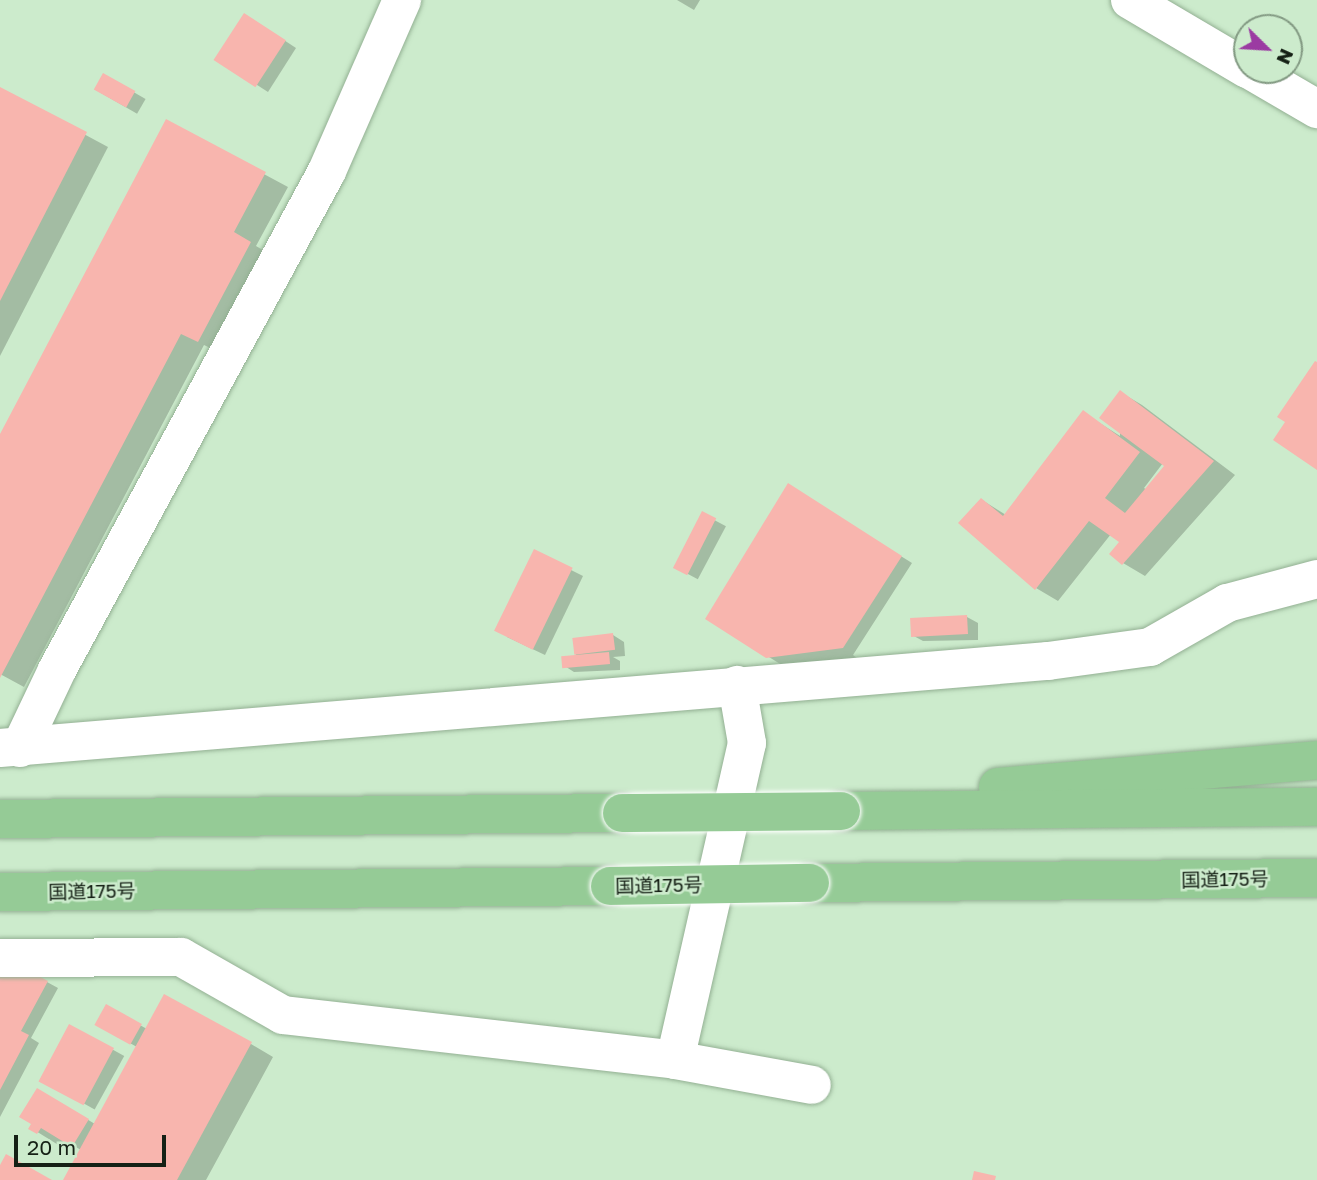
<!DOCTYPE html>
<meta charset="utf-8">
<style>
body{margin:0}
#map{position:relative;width:1317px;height:1180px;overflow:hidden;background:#ccebcc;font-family:"Golos Text","Noto Sans JP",sans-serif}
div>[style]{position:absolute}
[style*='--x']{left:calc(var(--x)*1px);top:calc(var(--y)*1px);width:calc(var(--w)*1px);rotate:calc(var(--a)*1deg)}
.shadow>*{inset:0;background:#0003;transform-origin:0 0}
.building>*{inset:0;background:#f8b5ae;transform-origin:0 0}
.roads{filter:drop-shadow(0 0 2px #93b093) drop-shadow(0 0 2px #93b093)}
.street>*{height:38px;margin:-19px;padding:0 19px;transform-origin:19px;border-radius:19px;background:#fff}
.highway>*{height:38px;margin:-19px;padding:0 19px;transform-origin:19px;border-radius:19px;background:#95cb96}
.bridges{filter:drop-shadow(0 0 2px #fff) drop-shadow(0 0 2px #fff)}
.highway-bridge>*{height:38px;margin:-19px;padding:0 19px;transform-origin:19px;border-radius:19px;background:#95cb96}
span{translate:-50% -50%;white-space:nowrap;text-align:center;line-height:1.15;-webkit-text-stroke:5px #ccebcc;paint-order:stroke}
.street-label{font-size:19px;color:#152015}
.north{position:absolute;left:1233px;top:14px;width:70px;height:70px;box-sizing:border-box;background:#ccebcc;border:2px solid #839a83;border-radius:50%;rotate:114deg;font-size:19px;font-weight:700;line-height:28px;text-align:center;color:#152015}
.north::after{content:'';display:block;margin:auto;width:24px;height:32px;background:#9b3ba2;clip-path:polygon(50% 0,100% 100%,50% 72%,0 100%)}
.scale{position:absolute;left:14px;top:1135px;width:152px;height:32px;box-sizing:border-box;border:4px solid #152015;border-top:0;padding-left:9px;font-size:21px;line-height:24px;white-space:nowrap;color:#152015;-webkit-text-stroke:5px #ccebcc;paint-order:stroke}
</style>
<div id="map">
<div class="shadow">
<i style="clip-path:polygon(677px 0,700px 0,694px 10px)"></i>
<i style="clip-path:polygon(255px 21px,296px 48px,268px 92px,216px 59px)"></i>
<i style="left:104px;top:75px;width:48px;height:17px;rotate:30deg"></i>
<i style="clip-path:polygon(0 89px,108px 147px,0 356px)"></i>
<i style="clip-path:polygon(167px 122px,288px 187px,256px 246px,273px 256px,221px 353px,204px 345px,24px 687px,0 674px,0 438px)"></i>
<i style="clip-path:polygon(evenodd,1120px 392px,1142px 405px,1235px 475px,1145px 576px,1123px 563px,1121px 542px,1111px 534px,1058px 601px,1036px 588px,982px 500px,1006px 515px,1084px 413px,1120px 436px,1120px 392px,1163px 463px,1167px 466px,1147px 490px,1144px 488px,1163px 463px)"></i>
<i style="clip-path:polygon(788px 486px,912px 563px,853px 655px,861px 661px,790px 670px,707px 619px)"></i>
<i style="left:703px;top:514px;width:26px;height:60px;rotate:28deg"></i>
<i style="clip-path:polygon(535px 552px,583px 576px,545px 655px,507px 637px)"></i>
<i style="clip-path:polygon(967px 617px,978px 623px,978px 640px,923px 641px,912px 635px)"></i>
<i style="clip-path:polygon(613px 635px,624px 642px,625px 656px,613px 657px,620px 661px,620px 670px,574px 672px,563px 665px,576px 656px,574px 639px)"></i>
<i style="clip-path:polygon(0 975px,47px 982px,58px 988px,31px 1038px,39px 1043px,0 1117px)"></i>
<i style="clip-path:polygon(107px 1007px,147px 1029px,251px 1044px,273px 1057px,206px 1180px,65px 1180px,81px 1150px,64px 1140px,60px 1146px,31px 1128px,60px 1103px,95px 1124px,137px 1047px,97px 1025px)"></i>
<i style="left:70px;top:1026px;width:62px;height:61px;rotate:29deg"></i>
</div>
<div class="building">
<i style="left:244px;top:13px;width:50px;height:56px;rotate:33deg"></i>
<i style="left:103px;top:73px;width:37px;height:19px;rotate:29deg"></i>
<i style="clip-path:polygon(0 87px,87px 132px,0 301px)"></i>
<i style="clip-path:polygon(166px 119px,266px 172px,234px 232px,251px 242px,198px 342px,181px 334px,0 678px,0 434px)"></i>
<i style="clip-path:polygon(1315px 361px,1317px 362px,1317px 470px,1273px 440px,1285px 422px,1277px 417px)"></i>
<i style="clip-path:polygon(1120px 390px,1214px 461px,1122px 565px,1109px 554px,1119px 542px,1089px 521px,1035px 590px,958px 523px,981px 498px,1003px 516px,1083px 410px,1140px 452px,1105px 498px,1125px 513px,1164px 466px,1099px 418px)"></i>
<i style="clip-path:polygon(788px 483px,902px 556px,843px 648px,766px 658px,705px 619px)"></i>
<i style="left:702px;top:511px;width:16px;height:64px;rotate:27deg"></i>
<i style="left:534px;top:549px;width:43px;height:91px;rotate:26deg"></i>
<i style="left:967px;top:615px;width:19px;height:57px;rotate:87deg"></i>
<i style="left:613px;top:633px;width:17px;height:41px;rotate:83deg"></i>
<i style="left:609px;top:652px;width:12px;height:48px;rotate:85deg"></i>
<i style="clip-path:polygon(0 973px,33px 973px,48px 981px,21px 1031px,29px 1035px,0 1090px)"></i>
<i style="clip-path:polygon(164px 994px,252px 1042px,177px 1180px,63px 1180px)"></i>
<i style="left:106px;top:1004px;width:41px;height:24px;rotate:29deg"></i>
<i style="left:69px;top:1024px;width:51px;height:65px;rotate:28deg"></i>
<i style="clip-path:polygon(37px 1088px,89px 1119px,72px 1147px,41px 1128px,37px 1134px,28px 1129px,31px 1124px,19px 1117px)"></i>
<i style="clip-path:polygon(6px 1154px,52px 1180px,0 1180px,0 1165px)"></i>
<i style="clip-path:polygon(974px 1171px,996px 1176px,995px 1180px,972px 1180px)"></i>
</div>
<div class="roads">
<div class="street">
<i style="--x:1130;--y:0;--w:136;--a:30.5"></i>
<i style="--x:1250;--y:70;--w:78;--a:30.2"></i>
<i style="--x:0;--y:748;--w:1052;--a:-4.75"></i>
<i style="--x:1048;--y:661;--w:103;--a:-7.8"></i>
<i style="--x:1150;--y:647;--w:89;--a:-29.7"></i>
<i style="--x:1227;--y:603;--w:93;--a:-14.9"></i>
<i style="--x:20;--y:748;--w:86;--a:-64.6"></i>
<i style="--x:57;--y:670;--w:567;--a:-61.58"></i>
<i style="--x:327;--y:171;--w:187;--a:-66.3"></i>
<i style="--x:0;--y:958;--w:181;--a:-0.3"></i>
<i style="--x:181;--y:957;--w:117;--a:29.6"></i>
<i style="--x:283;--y:1015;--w:395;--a:6.5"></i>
<i style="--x:675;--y:1060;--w:139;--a:10.3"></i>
<i style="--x:675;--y:1060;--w:325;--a:-77.2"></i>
<i style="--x:747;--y:743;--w:59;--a:-99.8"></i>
</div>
<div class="highway">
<i style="--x:998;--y:787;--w:320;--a:-4.8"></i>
<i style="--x:841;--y:811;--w:476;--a:-0.5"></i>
<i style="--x:0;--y:819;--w:622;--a:-0.55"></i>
<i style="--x:810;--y:883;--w:507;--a:-0.57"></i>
<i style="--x:0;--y:892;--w:610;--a:-0.56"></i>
</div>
</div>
<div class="bridges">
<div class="highway-bridge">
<i style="--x:622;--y:813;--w:219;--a:-0.5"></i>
<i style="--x:610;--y:886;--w:200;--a:-0.9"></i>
</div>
</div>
<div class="street-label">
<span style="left:1225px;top:879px;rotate:-1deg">国道175号</span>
<span style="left:659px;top:885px;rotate:-1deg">国道175号</span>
<span style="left:92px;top:891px;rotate:-1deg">国道175号</span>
</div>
<div class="north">N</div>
<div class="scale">20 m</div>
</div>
